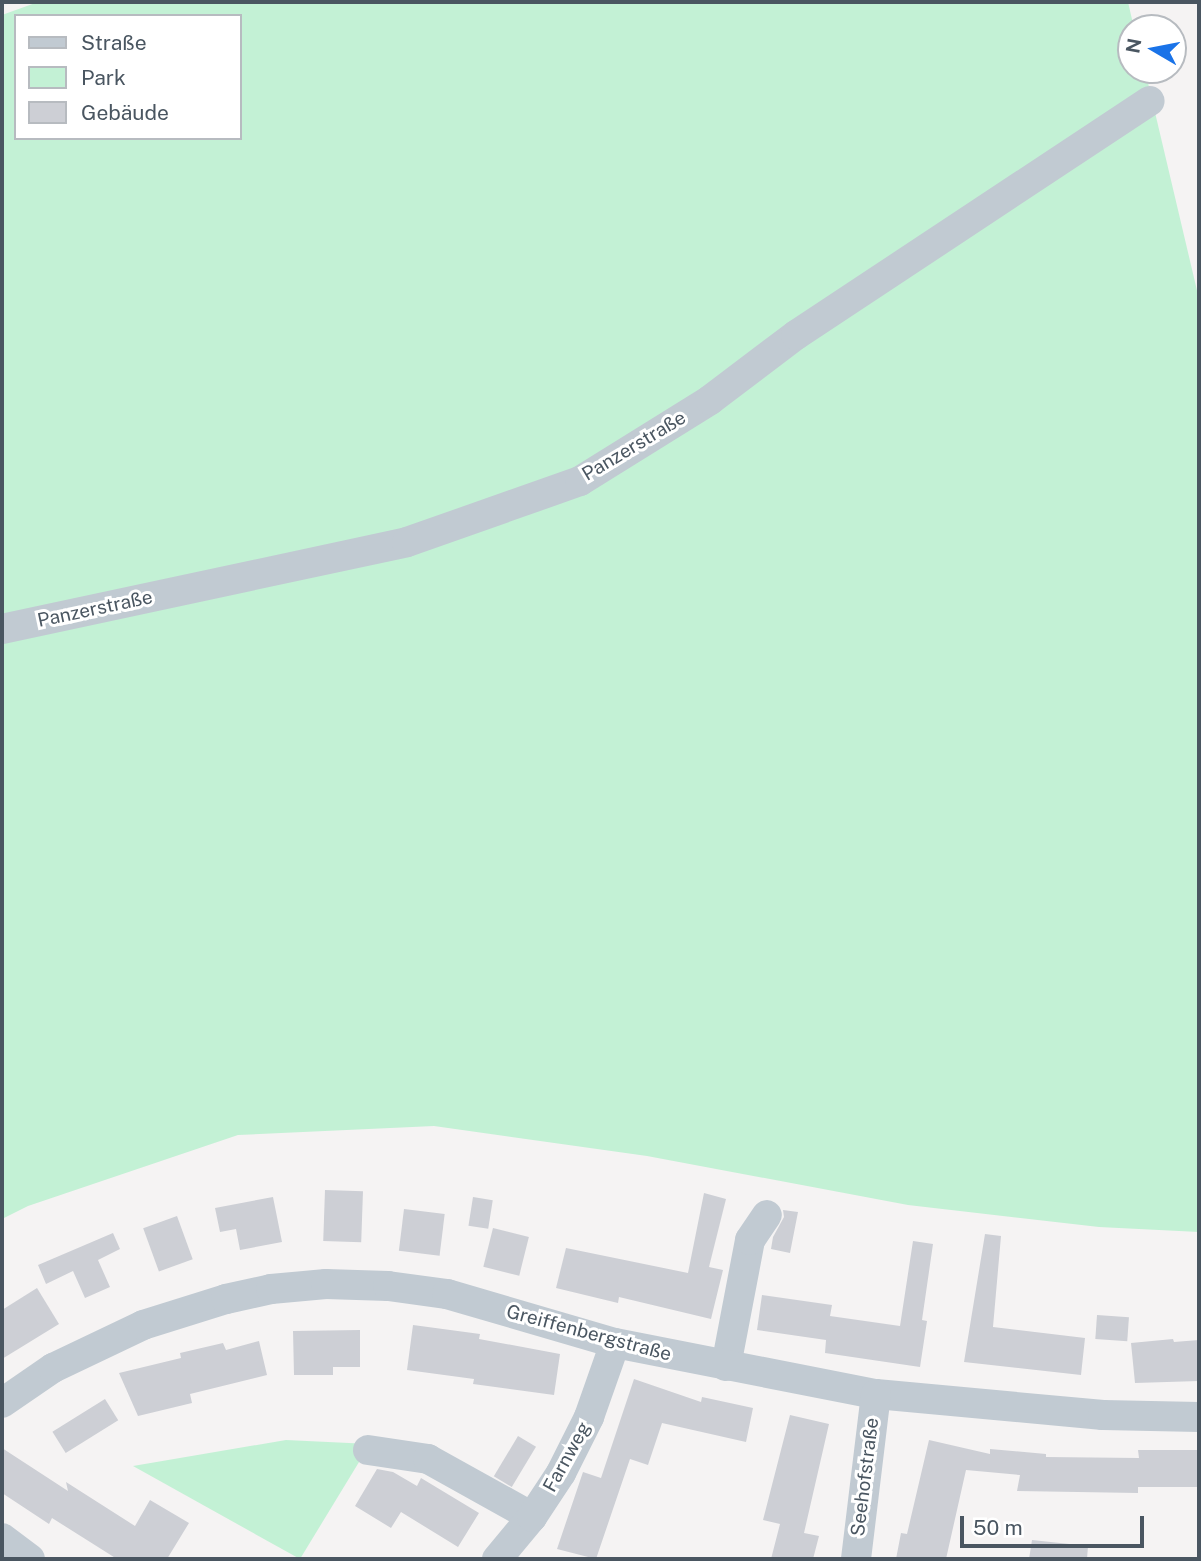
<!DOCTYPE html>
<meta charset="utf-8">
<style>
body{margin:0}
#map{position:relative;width:1201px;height:1561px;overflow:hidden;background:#f5f3f3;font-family:"Public Sans",sans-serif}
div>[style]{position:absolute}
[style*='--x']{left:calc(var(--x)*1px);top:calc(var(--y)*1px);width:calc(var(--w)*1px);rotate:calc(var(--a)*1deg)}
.green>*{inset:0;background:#c3f1d5}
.building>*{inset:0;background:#cdcfd5;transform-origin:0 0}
.minor>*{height:30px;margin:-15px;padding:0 15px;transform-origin:15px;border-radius:15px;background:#c1cad2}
span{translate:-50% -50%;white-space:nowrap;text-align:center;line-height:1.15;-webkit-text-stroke:6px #fff;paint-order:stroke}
.street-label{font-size:19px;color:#4a5661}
.frame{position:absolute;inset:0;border:4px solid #4a5661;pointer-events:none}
.legend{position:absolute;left:14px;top:14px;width:228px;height:126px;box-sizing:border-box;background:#fff;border:2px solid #b7bbc0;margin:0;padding:9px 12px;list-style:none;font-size:21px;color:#4a5661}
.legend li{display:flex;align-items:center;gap:14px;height:35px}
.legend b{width:35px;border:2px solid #b7bbc0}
.north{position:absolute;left:1117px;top:14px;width:70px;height:70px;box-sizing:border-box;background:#fff;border:2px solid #b7bbc0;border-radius:50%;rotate:280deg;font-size:19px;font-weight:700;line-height:28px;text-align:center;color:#4a5661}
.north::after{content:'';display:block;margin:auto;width:24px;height:32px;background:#1a73e8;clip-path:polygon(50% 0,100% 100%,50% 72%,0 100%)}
.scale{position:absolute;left:960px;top:1516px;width:184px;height:32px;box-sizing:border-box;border:4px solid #4a5661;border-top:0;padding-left:9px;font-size:21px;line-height:24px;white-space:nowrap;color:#4a5661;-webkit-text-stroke:5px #fff;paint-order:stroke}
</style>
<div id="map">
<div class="green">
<i style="clip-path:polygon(evenodd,38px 2px,1128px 2px,1134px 28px,1131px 28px,1131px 70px,1145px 70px,1199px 299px,1199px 1232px,1099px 1227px,908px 1205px,647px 1156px,434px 1126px,238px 1135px,28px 1206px,2px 1219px,2px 15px,38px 2px,16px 16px,240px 16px,240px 138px,16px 138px,16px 16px)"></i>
<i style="clip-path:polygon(286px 1440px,370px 1444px,300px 1559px,133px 1466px)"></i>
</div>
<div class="building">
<i style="left:325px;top:1190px;width:38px;height:51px;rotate:2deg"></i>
<i style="clip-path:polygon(704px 1193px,726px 1199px,709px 1267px,723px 1270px,711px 1319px,619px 1297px,618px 1303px,556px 1288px,566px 1248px,688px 1273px)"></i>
<i style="clip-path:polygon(273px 1197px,282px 1242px,240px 1250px,236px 1229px,220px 1232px,215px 1208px)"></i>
<i style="left:473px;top:1197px;width:20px;height:29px;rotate:9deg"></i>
<i style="left:404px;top:1209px;width:41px;height:42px;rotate:7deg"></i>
<i style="clip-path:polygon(783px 1210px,798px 1212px,790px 1253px,771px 1249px,773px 1237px,784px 1217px)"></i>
<i style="left:177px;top:1216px;width:46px;height:36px;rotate:70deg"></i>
<i style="left:493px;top:1228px;width:37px;height:40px;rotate:14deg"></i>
<i style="clip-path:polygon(113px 1233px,120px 1249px,98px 1260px,110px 1287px,85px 1298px,73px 1271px,46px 1284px,38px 1265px)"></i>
<i style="clip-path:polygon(985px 1234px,1001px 1236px,993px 1327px,1085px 1338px,1081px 1375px,964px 1362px)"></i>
<i style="clip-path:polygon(913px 1241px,933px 1244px,922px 1320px,927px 1321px,920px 1367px,825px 1353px,826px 1340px,757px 1330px,762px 1295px,832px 1305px,830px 1316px,900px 1326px)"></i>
<i style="clip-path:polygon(37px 1288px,59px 1324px,2px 1359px,2px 1310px)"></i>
<i style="left:1097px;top:1315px;width:32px;height:24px;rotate:4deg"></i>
<i style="clip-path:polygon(413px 1325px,480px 1334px,479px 1339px,560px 1354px,554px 1395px,473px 1384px,474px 1379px,407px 1370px)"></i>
<i style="clip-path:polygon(360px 1330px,360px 1367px,333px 1367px,333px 1375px,294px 1375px,293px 1331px)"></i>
<i style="clip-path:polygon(1173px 1339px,1174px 1342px,1199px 1340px,1199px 1381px,1135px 1383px,1131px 1343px)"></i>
<i style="clip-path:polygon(259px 1341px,267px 1375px,190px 1394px,192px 1403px,138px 1416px,119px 1373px,181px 1358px,180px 1353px,223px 1343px,226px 1350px)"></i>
<i style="clip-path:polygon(634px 1379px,701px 1402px,702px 1397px,753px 1408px,746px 1442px,662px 1423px,648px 1465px,630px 1459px,596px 1559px,557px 1549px,583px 1472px,601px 1478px)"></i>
<i style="left:105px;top:1399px;width:25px;height:62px;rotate:58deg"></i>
<i style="clip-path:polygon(790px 1415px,829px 1424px,804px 1533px,819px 1536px,813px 1559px,771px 1559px,780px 1524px,763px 1520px)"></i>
<i style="left:518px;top:1436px;width:21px;height:47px;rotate:31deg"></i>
<i style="clip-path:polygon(929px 1440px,990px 1454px,990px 1449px,1046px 1454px,1046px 1457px,1139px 1458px,1138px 1450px,1199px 1450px,1199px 1487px,1138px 1487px,1138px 1493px,1017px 1491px,1020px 1475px,966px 1470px,946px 1559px,896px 1559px,901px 1533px,907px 1534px)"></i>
<i style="clip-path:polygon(2px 1448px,68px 1491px,66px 1482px,135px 1526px,150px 1500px,189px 1523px,167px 1559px,117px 1559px,52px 1518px,49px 1524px,2px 1493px)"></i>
<i style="clip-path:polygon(377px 1469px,393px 1472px,417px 1486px,421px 1478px,479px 1513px,458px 1547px,401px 1512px,391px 1528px,355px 1506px)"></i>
<i style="clip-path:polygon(1032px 1540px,1088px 1546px,1087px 1559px,1029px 1559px)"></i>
</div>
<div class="minor">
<i style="--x:2;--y:629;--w:414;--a:-12.1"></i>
<i style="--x:407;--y:542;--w:183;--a:-19.4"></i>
<i style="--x:580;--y:481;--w:153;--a:-31.9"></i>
<i style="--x:710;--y:400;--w:108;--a:-37.1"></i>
<i style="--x:796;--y:335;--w:424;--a:-33.5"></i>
<i style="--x:726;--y:1366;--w:128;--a:-79.2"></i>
<i style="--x:750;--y:1240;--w:30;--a:-56"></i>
<i style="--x:2;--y:1403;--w:62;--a:-34.5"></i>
<i style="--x:53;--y:1368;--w:100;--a:-25.5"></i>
<i style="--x:143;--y:1325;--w:87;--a:-17.4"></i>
<i style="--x:226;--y:1299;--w:46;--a:-12.5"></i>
<i style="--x:271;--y:1289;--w:55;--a:-5.2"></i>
<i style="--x:326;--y:1284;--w:62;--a:1.8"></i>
<i style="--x:388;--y:1286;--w:60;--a:7.7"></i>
<i style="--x:447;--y:1294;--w:175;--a:16.3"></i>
<i style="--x:615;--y:1343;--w:266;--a:11.1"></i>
<i style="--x:876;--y:1394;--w:228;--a:5.3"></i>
<i style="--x:1103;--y:1415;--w:96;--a:1.2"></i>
<i style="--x:368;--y:1450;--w:61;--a:8.5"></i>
<i style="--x:428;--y:1459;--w:119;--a:29.1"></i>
<i style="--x:2;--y:1538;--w:35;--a:37"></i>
<i style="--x:497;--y:1559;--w:55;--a:-50.2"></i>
<i style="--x:532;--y:1517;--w:53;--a:-56.6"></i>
<i style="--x:561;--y:1473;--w:63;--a:-63.4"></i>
<i style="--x:589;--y:1417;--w:78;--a:-70.6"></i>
<i style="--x:856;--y:1559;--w:166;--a:-83.1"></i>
</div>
<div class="street-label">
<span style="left:634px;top:446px;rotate:-31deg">Panzerstraße</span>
<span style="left:95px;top:609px;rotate:-12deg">Panzerstraße</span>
<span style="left:589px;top:1333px;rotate:15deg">Greiffenbergstraße</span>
<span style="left:567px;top:1457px;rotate:-61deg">Farnweg</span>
<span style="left:865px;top:1477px;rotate:-83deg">Seehofstraße</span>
</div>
<div class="frame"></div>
<ul class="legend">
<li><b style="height:9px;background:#c1cad2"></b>Straße</li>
<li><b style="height:19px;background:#c3f1d5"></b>Park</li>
<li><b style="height:19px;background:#cdcfd5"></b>Gebäude</li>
</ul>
<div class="north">N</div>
<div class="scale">50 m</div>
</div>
